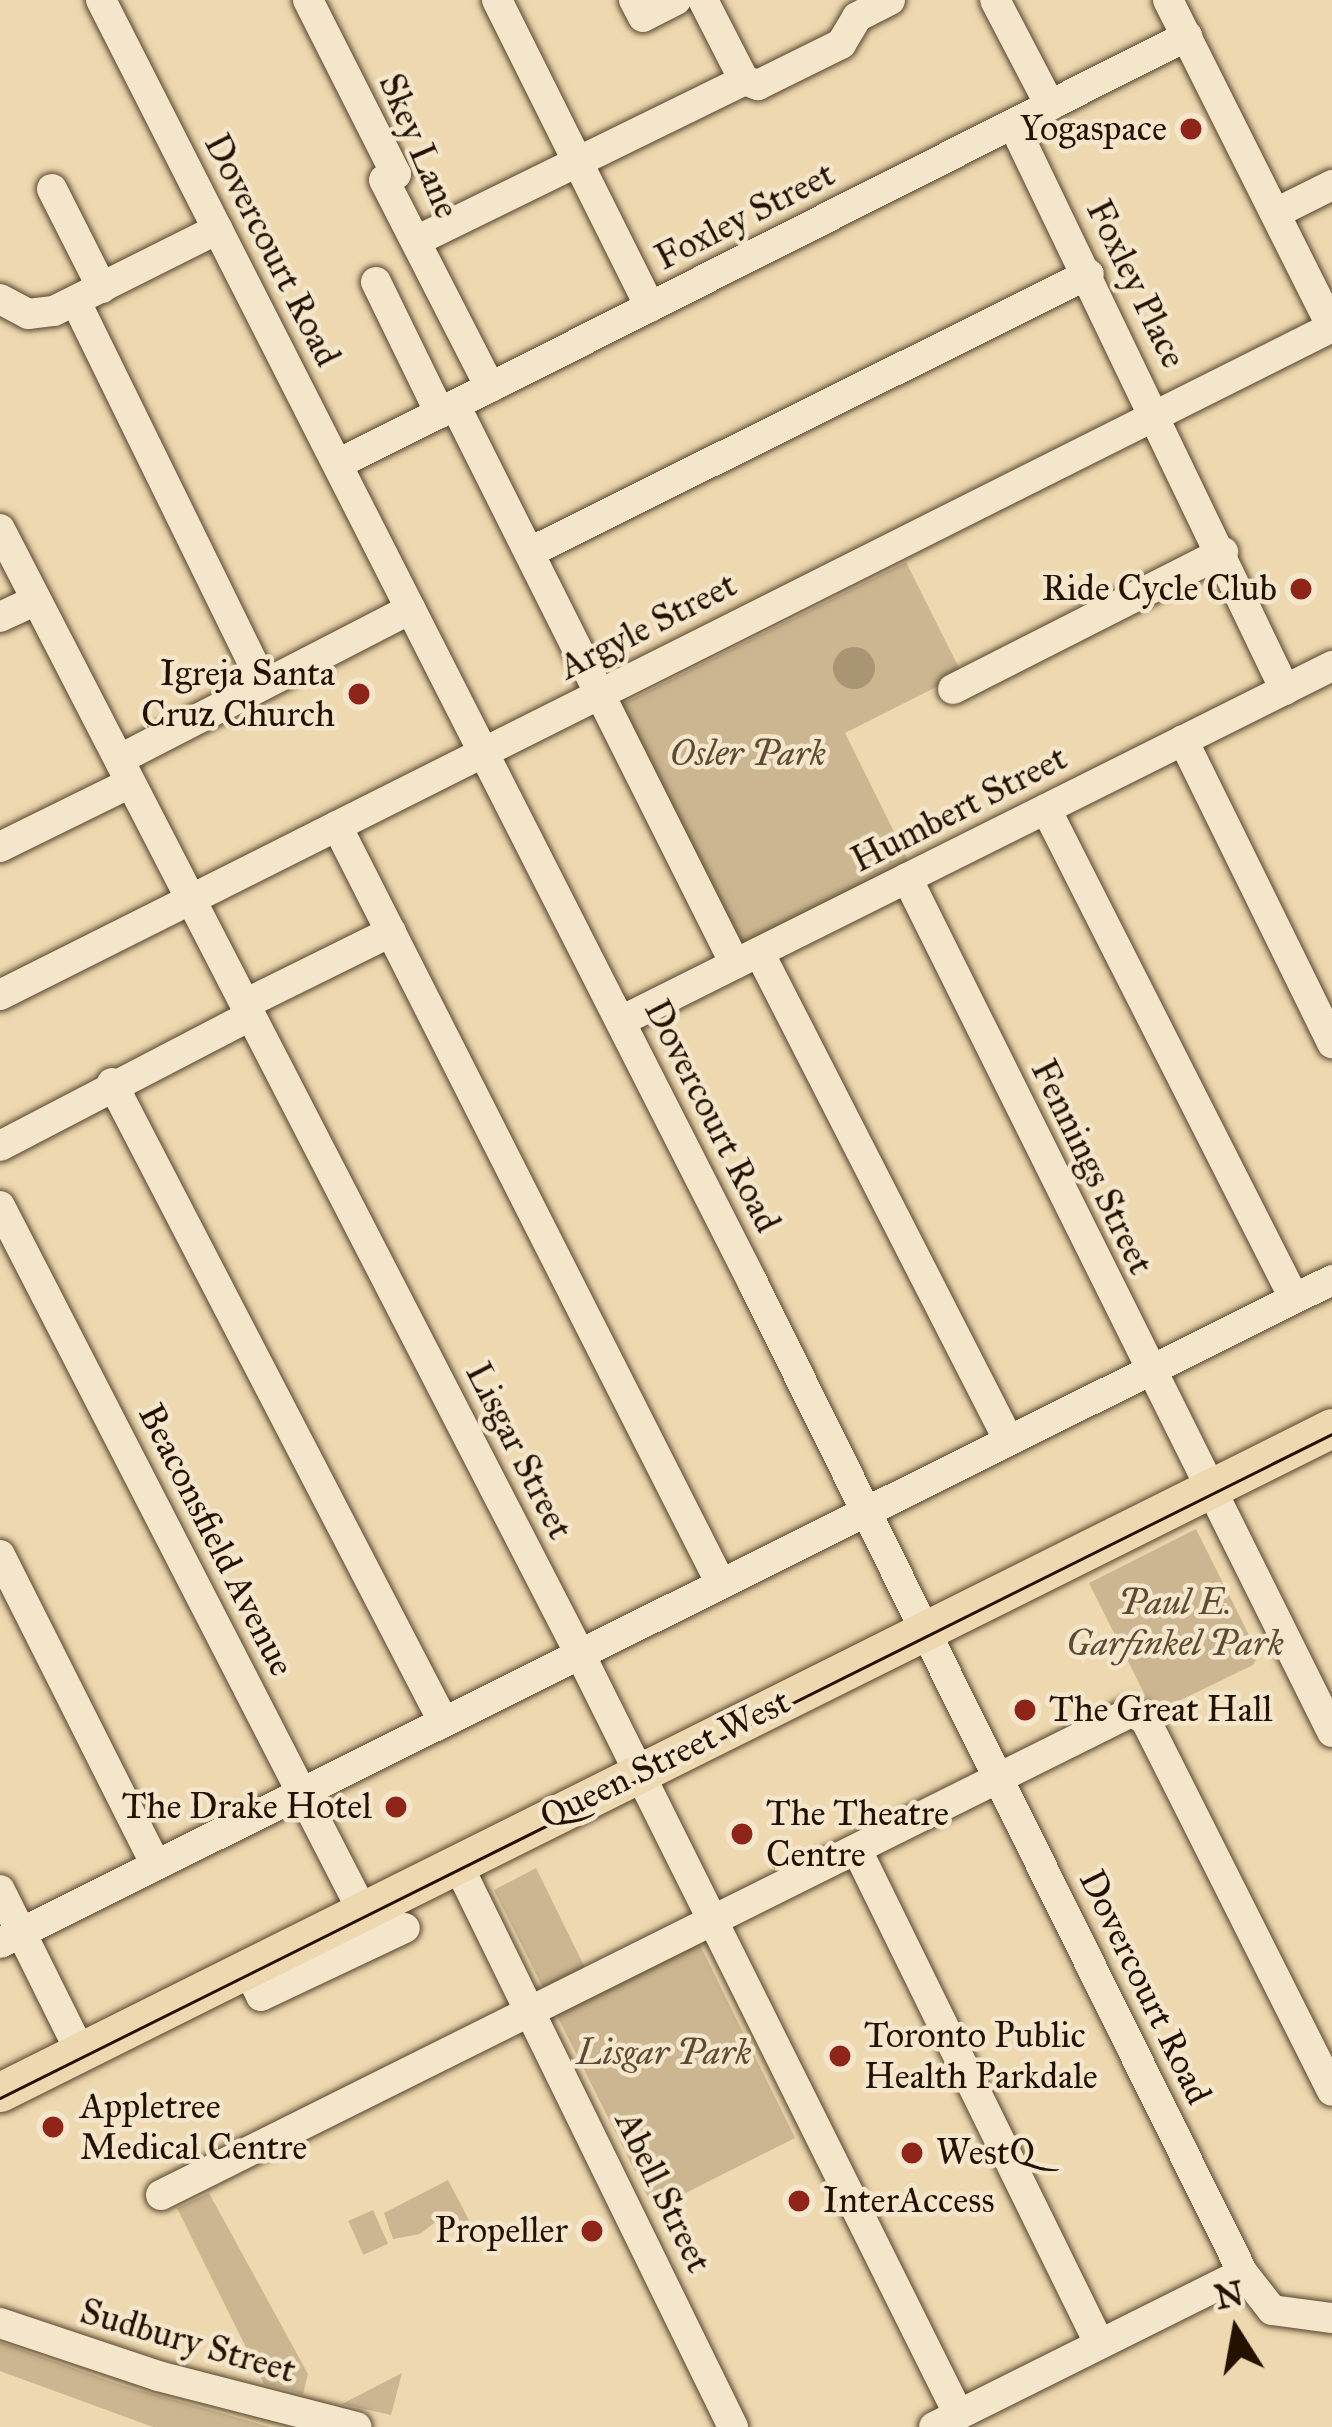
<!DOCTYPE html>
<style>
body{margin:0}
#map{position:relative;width:1332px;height:2427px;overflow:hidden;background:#edd8af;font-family:"IM FELL Great Primer",serif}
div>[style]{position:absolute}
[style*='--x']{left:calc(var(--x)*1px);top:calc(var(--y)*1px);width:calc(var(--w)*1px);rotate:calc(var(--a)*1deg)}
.green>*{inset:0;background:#cbb691;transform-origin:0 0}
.water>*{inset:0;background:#a99474}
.round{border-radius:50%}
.roads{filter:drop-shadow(0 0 3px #57432c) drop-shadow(0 0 3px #57432c)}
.minor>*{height:30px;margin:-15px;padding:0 15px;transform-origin:15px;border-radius:15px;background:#f3e6cb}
.major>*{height:39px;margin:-19.5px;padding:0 19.5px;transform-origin:19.5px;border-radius:19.5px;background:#edd8af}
.tram>*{height:3px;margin:-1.5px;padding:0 1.5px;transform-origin:1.5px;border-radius:1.5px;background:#251100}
.dots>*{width:33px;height:33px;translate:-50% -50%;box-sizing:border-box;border:6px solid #f3e6cb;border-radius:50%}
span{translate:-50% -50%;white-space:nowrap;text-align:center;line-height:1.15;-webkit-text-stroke:9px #f3e6cb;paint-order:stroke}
.poi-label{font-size:36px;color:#251100}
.right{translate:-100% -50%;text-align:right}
.left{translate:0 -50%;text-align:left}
.street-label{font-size:36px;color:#251100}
.park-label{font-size:36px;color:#5f4b33;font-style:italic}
.north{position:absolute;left:1176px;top:2271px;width:120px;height:120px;-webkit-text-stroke:9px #f3e6cb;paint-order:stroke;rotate:349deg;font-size:33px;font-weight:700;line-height:48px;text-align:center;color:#251100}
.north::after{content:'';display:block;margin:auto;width:42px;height:54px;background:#251100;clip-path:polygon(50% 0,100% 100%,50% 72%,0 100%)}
</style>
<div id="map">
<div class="green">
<i style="clip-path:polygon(906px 562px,962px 674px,845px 733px,910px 864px,735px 949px,616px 707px)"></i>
<i style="clip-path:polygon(1196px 1529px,1259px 1655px,1253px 1665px,1154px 1713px,1089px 1583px)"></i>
<i style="clip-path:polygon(536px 1868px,596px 1990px,697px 1939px,795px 2138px,654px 2209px,494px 1890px)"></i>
<i style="clip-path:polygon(448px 2180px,471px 2224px,442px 2217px,420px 2234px,393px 2239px,384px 2213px)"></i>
<i style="clip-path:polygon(209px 2193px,308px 2374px,303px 2394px,264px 2384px,177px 2208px)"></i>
<i style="left:373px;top:2210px;width:37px;height:27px;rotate:66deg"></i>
<i style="clip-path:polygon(0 2342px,118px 2384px,270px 2427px,153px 2427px,0 2371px)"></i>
<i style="clip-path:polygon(402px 2373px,391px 2415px,342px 2404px)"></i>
</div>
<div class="water">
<i class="round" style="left:833px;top:647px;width:42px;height:42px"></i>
</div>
<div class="roads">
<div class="minor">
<i style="--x:101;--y:0;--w:1439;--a:63.06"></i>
<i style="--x:753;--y:1283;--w:1105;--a:63.67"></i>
<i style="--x:1243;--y:2273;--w:47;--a:51.9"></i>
<i style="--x:1272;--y:2310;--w:61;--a:7.6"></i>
<i style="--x:308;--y:0;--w:195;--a:63.2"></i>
<i style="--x:396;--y:174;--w:13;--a:153"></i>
<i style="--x:384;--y:180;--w:233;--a:62.9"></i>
<i style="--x:497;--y:0;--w:343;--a:63.5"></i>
<i style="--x:634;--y:0;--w:19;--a:62"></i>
<i style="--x:643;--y:17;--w:37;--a:-27"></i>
<i style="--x:703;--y:0;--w:90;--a:62.9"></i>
<i style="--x:995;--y:0;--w:119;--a:62.4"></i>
<i style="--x:1168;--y:0;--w:367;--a:63.4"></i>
<i style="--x:1013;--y:124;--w:628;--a:64.33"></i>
<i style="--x:52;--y:189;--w:111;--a:63.2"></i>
<i style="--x:1276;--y:213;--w:63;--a:-26.6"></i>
<i style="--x:416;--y:241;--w:365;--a:-26.1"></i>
<i style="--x:744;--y:80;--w:15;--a:20"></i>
<i style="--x:758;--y:85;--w:93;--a:-26.3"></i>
<i style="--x:841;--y:44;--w:31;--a:-59"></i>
<i style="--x:857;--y:17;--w:37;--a:-27"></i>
<i style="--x:376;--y:282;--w:146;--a:64"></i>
<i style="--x:0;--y:299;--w:32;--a:28"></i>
<i style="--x:28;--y:314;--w:26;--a:-7"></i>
<i style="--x:54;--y:311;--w:183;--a:-26.6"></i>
<i style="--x:76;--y:302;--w:425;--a:63.9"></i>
<i style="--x:455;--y:405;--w:625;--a:63.39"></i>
<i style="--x:338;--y:464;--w:951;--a:-26.75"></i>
<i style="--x:0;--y:529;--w:1263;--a:62.73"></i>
<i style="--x:579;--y:1652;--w:852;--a:63.53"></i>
<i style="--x:530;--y:552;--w:624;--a:-26.44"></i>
<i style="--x:0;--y:617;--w:40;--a:-25"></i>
<i style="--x:953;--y:689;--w:303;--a:-26.9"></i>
<i style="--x:1183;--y:740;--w:338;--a:63.8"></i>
<i style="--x:120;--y:759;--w:327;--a:-27.3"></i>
<i style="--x:1046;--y:809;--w:548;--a:63.11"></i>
<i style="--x:337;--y:826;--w:845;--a:63.13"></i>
<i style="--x:0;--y:847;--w:145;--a:-26.2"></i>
<i style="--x:907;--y:878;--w:954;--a:63.54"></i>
<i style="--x:759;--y:952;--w:547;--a:62.92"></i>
<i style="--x:0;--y:995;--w:1490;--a:-26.63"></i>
<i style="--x:245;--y:1004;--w:163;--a:-26.3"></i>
<i style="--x:621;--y:1021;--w:795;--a:-26.53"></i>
<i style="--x:112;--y:1083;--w:719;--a:62.58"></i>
<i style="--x:0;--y:1146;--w:282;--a:-27.5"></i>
<i style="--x:0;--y:1206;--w:792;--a:62.79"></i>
<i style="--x:0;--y:1555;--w:347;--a:63.3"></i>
<i style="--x:857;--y:1850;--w:549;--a:63.85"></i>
<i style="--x:457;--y:1863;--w:628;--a:63.92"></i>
<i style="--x:0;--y:1890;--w:180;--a:63.6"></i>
<i style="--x:0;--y:1943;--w:1488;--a:-26.46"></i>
<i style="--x:247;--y:1968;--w:31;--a:63"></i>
<i style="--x:261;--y:1996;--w:159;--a:-25.3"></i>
<i style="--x:161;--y:2195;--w:1084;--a:-26.47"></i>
<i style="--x:1131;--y:1712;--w:16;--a:27"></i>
<i style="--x:1145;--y:1719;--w:416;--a:63.3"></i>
<i style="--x:0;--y:2323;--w:167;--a:18.5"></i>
<i style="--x:158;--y:2376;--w:205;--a:14.4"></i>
<i style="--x:934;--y:2427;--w:345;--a:-26.5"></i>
</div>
<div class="major">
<i style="--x:0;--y:2092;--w:1488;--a:-26.5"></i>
</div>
</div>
<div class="tram">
<i style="--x:0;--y:2098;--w:1488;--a:-26.5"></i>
</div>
<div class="dots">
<i style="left:1191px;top:129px;background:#8f2418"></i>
<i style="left:1301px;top:589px;background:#8f2418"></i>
<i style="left:359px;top:694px;background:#8f2418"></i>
<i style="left:1025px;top:1710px;background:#8f2418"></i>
<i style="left:396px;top:1807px;background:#8f2418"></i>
<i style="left:742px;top:1834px;background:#8f2418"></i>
<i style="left:840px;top:2056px;background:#8f2418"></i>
<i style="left:53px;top:2127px;background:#8f2418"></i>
<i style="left:912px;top:2153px;background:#8f2418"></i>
<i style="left:799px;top:2201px;background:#8f2418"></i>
<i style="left:592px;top:2231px;background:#8f2418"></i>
</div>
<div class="poi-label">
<span class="right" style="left:1167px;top:129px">Yogaspace</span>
<span class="right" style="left:1277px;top:589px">Ride Cycle Club</span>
<span class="right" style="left:335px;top:694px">Igreja Santa<br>Cruz Church</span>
<span class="left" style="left:1049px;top:1710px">The Great Hall</span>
<span class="right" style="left:372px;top:1807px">The Drake Hotel</span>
<span class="left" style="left:766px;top:1834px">The Theatre<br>Centre</span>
<span class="left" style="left:864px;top:2056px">Toronto Public<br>Health Parkdale</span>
<span class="left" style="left:80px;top:2127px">Appletree<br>Medical Centre</span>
<span class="left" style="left:936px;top:2153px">WestQ</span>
<span class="left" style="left:823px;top:2201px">InterAccess</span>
<span class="right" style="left:568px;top:2231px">Propeller</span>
</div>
<div class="street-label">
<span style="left:419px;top:146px;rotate:67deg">Skey Lane</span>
<span style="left:745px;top:216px;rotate:-27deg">Foxley Street</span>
<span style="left:272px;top:250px;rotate:63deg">Dovercourt Road</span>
<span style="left:1136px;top:284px;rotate:64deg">Foxley Place</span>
<span style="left:648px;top:626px;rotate:-27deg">Argyle Street</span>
<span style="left:959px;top:809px;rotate:-27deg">Humbert Street</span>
<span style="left:712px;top:1116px;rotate:63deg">Dovercourt Road</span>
<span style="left:1092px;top:1167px;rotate:64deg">Fennings Street</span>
<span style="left:519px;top:1451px;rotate:63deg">Lisgar Street</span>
<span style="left:216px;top:1540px;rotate:63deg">Beaconsfield Avenue</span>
<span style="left:665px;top:1759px;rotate:-26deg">Queen Street West</span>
<span style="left:1145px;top:1987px;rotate:64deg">Dovercourt Road</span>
<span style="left:663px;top:2192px;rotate:64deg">Abell Street</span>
<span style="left:188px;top:2341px;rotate:16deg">Sudbury Street</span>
</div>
<div class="park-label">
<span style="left:748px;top:754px">Osler Park</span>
<span style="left:1175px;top:1623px">Paul E.<br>Garfinkel Park</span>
<span style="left:664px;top:2053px">Lisgar Park</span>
</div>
<div class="north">N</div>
</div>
